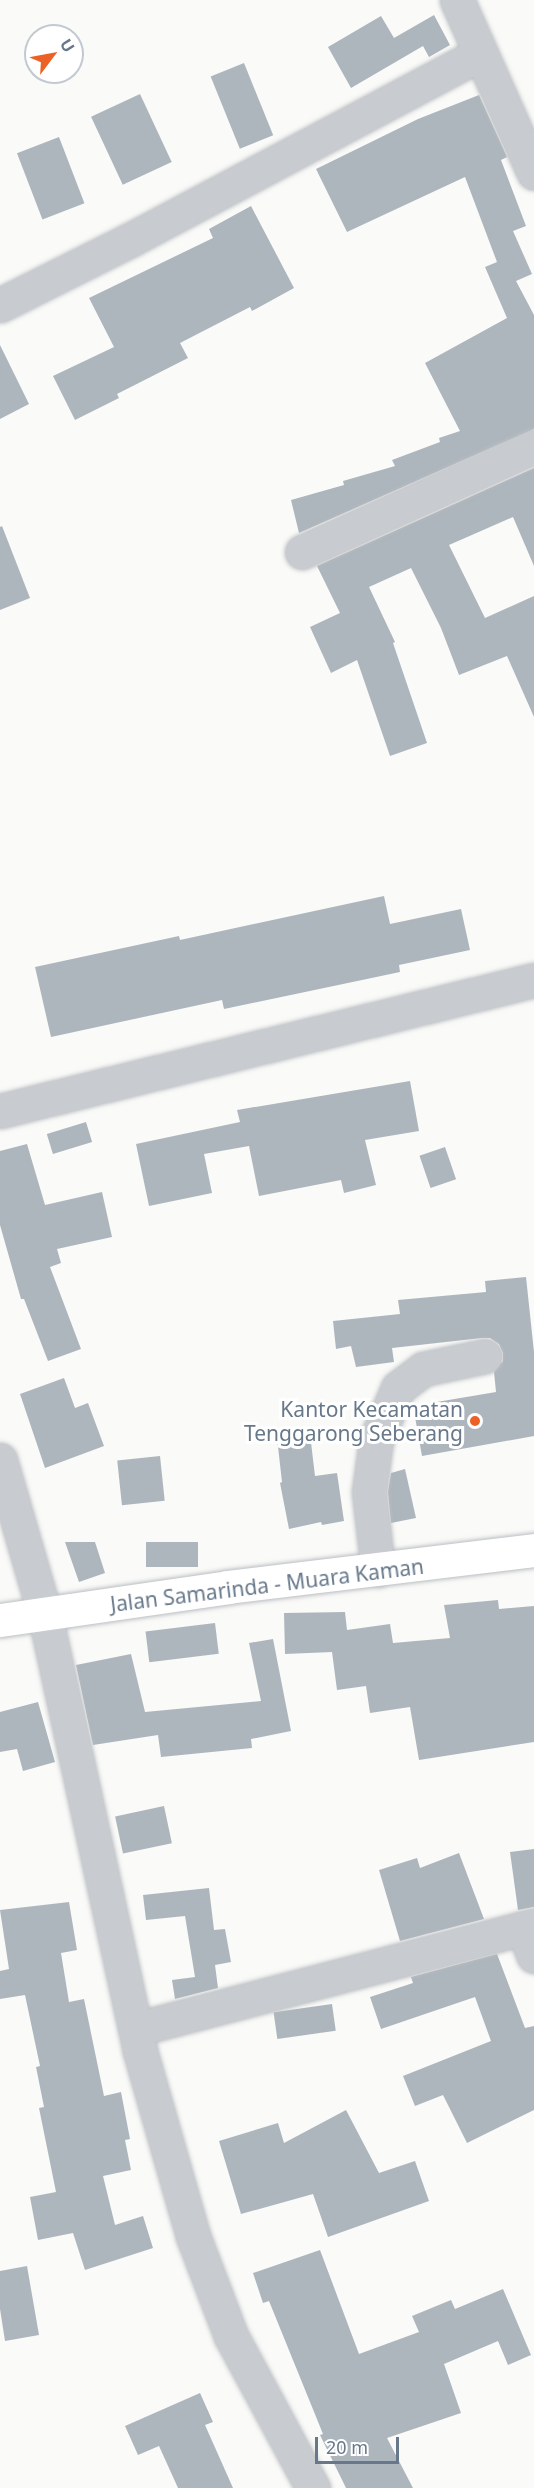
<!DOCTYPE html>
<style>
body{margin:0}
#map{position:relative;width:534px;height:2488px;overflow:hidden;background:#fafaf8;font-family:"Noto Sans",sans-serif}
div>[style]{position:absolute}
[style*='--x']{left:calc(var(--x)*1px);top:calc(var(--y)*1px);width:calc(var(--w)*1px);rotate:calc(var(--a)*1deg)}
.building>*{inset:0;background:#aeb6bd;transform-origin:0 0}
.roads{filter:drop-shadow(0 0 2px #bbbfc3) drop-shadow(0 0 2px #bbbfc3)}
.street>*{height:33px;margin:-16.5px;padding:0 16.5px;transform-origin:16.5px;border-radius:16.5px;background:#c8cbcf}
.primary>*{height:33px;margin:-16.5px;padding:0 16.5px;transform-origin:16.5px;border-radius:16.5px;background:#fff}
.dots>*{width:16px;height:16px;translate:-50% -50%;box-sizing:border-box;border:3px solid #fff;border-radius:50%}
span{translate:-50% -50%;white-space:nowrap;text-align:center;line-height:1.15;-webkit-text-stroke:6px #fff;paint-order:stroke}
.poi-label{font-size:21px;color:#67788a}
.right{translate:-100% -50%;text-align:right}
.street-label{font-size:21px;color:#67788a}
.north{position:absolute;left:24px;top:24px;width:60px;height:60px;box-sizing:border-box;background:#fff;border:2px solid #c2c9d0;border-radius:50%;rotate:58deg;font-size:16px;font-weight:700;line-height:24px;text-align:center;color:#67788a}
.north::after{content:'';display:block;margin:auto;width:21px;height:27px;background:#ec6125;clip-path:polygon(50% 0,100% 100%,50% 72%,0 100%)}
.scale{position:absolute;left:315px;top:2437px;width:84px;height:27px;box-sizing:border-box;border:3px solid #67788a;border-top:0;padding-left:8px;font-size:18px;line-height:21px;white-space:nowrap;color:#67788a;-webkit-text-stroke:4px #fff;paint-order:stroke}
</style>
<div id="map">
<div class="building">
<i style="clip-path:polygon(434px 15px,450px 45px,429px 57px,423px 46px,351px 88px,328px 47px,381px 16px,394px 38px)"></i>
<i style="left:244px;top:63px;width:78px;height:36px;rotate:68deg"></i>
<i style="left:140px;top:94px;width:75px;height:54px;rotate:65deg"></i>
<i style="clip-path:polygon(479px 95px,507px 157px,501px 160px,526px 226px,513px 231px,532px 274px,516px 281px,534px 315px,534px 429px,299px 533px,291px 500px,344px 485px,343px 481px,395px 466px,392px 460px,440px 442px,439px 438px,460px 431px,425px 363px,507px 318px,485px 267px,497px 262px,465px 177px,347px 232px,316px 169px,418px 119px)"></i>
<i style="left:59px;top:137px;width:71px;height:45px;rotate:69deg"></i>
<i style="clip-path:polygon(251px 206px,294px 288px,252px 311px,250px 307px,180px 343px,188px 358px,117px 394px,119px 398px,75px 420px,53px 376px,114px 347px,89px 298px,213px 238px,209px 229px)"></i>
<i style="clip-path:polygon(0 345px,29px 404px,0 419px)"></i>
<i style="clip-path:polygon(534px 468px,534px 566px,513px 517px,449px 545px,485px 618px,534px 596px,534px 717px,507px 656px,459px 675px,441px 628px,411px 568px,369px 587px,395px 642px,393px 643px,427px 743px,390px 756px,357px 660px,331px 673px,310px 627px,340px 613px,317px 566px)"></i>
<i style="clip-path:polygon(2px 526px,30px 598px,0 610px,0 527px)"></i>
<i style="clip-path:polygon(384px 896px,390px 924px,461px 909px,470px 950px,399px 965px,400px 972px,224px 1009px,222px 1000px,51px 1037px,35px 967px,179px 936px,180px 940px)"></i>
<i style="clip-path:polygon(410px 1081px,419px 1131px,365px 1140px,376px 1185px,344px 1193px,341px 1180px,259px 1196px,249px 1146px,204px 1154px,212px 1193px,149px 1206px,136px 1144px,240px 1122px,237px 1110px)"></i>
<i style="left:86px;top:1122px;width:21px;height:41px;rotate:73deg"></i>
<i style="clip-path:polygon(27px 1144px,45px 1205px,102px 1192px,112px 1237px,57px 1249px,61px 1263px,50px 1267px,81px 1349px,48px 1361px,24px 1299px,21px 1299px,0 1225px,0 1151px)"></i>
<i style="left:445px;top:1147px;width:34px;height:27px;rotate:71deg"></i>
<i style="clip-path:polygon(526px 1277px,534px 1352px,534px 1436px,422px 1456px,413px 1406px,496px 1392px,494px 1372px,503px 1361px,503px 1353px,499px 1344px,490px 1338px,482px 1338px,392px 1348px,394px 1362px,356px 1367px,351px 1346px,336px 1349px,333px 1321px,400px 1314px,398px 1300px,486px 1292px,485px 1281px)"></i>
<i style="clip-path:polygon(64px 1378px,75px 1408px,88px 1403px,104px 1446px,45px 1468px,20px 1394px)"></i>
<i style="clip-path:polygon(310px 1434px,315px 1476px,337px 1473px,344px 1521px,322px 1525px,321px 1522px,289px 1529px,280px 1483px,282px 1482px,277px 1438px)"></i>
<i style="left:160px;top:1456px;width:45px;height:43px;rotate:84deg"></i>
<i style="clip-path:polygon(405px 1469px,416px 1518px,391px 1523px,388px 1492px,391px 1473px)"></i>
<i style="clip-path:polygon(65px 1542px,95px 1542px,105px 1573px,79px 1582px)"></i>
<i style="left:146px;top:1542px;width:52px;height:25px"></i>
<i style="clip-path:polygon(498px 1600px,499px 1609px,534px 1606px,534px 1742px,419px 1760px,410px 1707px,370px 1713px,366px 1686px,337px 1690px,332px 1652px,285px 1654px,284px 1613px,345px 1612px,347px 1630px,390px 1624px,393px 1643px,450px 1638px,444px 1605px)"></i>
<i style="left:215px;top:1623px;width:31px;height:70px;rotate:83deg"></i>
<i style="clip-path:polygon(273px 1639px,291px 1731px,251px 1739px,252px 1748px,161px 1757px,158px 1735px,93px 1745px,76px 1665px,131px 1654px,145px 1712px,261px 1701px,249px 1643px)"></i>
<i style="clip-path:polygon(38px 1702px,55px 1762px,23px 1771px,17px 1749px,0 1752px,0 1712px)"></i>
<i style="left:164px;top:1806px;width:38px;height:50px;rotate:78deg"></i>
<i style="clip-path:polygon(534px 1849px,534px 1907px,518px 1910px,510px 1852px)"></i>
<i style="clip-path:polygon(459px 1853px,484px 1919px,400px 1941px,379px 1870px,417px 1858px,420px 1868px)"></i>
<i style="clip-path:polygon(209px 1888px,214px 1930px,225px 1929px,231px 1962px,215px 1965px,218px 1988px,175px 1999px,172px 1980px,195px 1977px,185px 1916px,146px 1920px,143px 1895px)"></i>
<i style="clip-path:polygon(69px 1902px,77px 1950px,61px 1953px,69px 2002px,84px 1999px,104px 2096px,121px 2092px,130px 2139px,125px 2140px,131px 2170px,103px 2176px,115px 2225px,143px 2216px,153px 2248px,85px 2270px,73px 2233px,38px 2240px,30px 2197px,56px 2192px,39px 2108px,44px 2107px,36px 2067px,40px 2066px,25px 1995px,0 1999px,0 1971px,9px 1969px,0 1910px)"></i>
<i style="clip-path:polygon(497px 1954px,525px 2028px,534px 2026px,534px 2110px,467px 2143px,443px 2095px,415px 2106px,403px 2076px,491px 2041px,475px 1997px,381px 2029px,370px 1997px,413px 1983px,411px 1977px)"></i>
<i style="left:332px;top:2004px;width:27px;height:59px;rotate:82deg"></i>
<i style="clip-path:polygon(346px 2110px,379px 2173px,415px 2161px,429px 2201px,328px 2237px,313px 2194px,241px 2214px,219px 2141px,278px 2123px,284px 2143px)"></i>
<i style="clip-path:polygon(320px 2250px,359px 2354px,419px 2332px,412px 2316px,451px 2300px,455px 2309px,503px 2289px,531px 2355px,508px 2365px,498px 2341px,444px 2364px,461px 2413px,387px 2438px,413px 2488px,346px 2488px,320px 2435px,323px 2434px,269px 2301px,263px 2303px,253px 2273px)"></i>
<i style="clip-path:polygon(27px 2266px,39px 2335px,5px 2341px,0 2309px,0 2271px)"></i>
<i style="clip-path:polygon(200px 2393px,213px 2422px,205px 2425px,233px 2488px,178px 2488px,159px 2446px,138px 2455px,125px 2426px)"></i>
</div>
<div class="roads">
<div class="street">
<i style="--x:457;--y:0;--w:189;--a:66"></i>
<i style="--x:0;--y:305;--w:145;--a:-26.6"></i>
<i style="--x:130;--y:240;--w:396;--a:-28"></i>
<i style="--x:302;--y:552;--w:255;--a:-24.4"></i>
<i style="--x:0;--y:1111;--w:550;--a:-13.78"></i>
<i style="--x:0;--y:1460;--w:161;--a:73.8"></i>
<i style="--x:45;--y:1615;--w:446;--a:77.7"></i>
<i style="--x:140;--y:2051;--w:192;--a:74"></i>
<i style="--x:193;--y:2236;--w:107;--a:69.2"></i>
<i style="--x:231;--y:2336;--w:173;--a:61.7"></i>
<i style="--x:378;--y:1570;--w:79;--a:-96.6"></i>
<i style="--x:369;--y:1492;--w:52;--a:-82.3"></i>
<i style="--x:376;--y:1440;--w:56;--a:-67.1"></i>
<i style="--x:398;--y:1388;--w:31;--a:-37"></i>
<i style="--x:423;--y:1369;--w:63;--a:-11.8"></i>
<i style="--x:523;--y:1928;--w:30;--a:69"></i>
<i style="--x:136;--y:2029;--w:411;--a:-14.6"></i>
</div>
<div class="primary">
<i style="--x:0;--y:1620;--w:230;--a:-8.2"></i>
<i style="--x:228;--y:1587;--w:308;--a:-6.9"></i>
</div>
</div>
<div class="dots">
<i style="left:475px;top:1421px;background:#ec6125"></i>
</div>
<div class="poi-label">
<span class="right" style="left:463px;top:1421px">Kantor Kecamatan<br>Tenggarong Seberang</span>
</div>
<div class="street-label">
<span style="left:267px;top:1585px;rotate:-7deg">Jalan Samarinda - Muara Kaman</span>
</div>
<div class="north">U</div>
<div class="scale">20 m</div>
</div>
